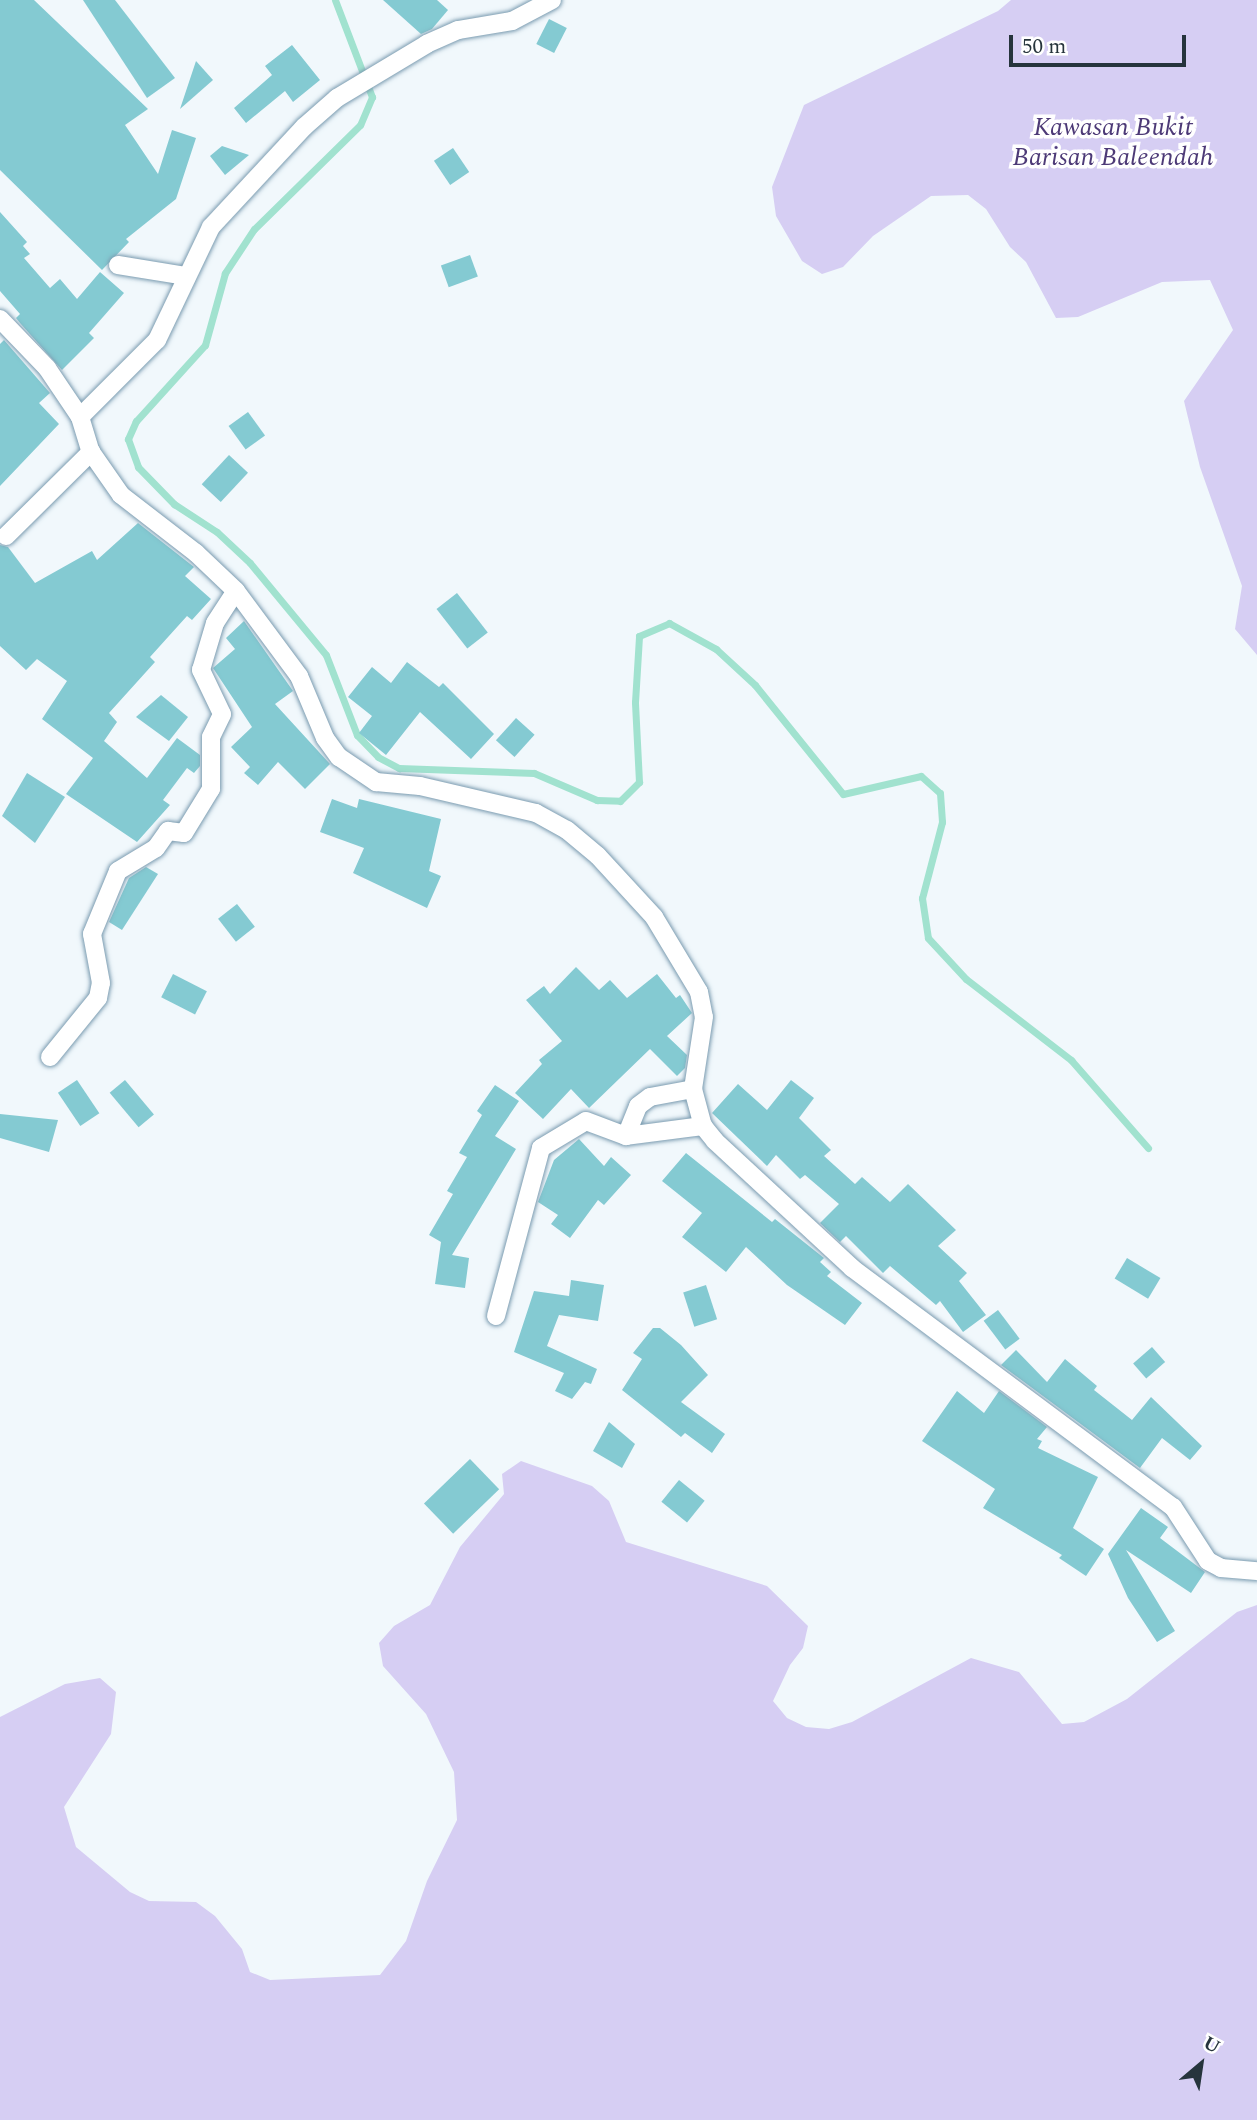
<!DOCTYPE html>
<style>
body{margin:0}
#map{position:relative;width:1257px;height:2120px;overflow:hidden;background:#f1f8fc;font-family:Spectral,serif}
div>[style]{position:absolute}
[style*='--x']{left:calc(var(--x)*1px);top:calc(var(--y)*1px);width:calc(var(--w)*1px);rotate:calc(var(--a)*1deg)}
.green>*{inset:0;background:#d6cef3}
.stream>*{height:7px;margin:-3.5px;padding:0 3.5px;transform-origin:3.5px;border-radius:3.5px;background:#a1e2cf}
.building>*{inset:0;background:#84cad2;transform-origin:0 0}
.roads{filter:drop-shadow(0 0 2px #7a9bb0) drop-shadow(0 0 2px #7a9bb0)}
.minor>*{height:18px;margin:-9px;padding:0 9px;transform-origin:9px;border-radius:9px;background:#fff}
span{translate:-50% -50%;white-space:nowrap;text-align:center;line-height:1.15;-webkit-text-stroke:7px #fff;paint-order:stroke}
.park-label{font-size:26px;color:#4d3a77;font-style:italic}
.north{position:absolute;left:1166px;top:2029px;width:70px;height:70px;-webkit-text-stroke:5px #fff;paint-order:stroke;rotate:29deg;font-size:19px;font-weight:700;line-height:28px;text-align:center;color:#26343c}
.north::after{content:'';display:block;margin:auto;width:24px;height:32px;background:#26343c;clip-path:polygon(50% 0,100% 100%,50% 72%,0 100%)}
.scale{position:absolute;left:1009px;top:35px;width:177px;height:32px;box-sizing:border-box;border:4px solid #26343c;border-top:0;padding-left:9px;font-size:21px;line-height:24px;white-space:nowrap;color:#26343c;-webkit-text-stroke:5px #fff;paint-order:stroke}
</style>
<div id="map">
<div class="green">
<i style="clip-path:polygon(1011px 0,1257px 0,1257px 655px,1235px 629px,1242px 586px,1200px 467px,1184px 401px,1233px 330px,1210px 280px,1162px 282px,1078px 317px,1056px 318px,1026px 262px,1010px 247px,986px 209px,968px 195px,931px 196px,873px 236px,843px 267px,822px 274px,802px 261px,776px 216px,772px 187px,804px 105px,998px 11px)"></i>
<i style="clip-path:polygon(521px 1461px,592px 1486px,609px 1501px,626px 1542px,767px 1586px,808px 1626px,803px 1648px,790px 1665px,773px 1701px,787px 1718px,806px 1727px,829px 1729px,852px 1722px,971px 1658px,1019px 1672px,1062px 1724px,1084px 1722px,1127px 1699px,1237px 1612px,1257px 1605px,1257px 2120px,0 2120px,0 1717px,65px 1684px,100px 1678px,116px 1692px,111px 1734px,64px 1807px,76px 1847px,130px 1892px,149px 1901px,196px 1902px,215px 1916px,242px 1949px,250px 1972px,270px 1980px,380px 1975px,406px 1941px,427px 1881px,457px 1820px,454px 1772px,426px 1714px,383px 1666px,379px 1643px,394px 1626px,430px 1605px,460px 1547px,504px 1494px,502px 1474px)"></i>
</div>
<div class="stream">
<i style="--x:335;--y:0;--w:104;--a:69.1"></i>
<i style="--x:372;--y:97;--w:30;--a:113"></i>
<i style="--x:360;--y:125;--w:148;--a:135.5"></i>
<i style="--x:254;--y:229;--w:53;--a:123.4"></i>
<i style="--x:225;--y:273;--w:75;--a:105.5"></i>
<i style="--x:205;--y:345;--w:103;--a:132.2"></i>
<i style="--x:136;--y:421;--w:20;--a:114"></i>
<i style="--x:128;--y:439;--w:30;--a:70"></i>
<i style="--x:138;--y:467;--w:52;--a:45.8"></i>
<i style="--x:174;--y:504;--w:51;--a:33.1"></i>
<i style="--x:217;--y:532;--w:45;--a:43.2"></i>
<i style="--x:250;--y:563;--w:119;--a:50.4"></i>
<i style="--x:326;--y:655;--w:86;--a:68.8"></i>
<i style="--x:357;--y:735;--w:30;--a:46"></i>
<i style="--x:378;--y:757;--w:24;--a:28"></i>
<i style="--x:399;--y:768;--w:135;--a:2.1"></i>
<i style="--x:534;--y:773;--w:69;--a:23.2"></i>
<i style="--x:597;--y:800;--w:23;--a:2"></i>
<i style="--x:620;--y:801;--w:27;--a:-45"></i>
<i style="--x:639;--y:782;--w:80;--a:-92.9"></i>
<i style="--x:635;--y:702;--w:66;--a:-86.5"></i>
<i style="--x:639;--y:636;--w:33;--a:-23"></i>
<i style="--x:669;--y:623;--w:54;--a:29"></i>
<i style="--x:716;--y:649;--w:53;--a:42.7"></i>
<i style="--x:755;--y:685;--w:140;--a:51.1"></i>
<i style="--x:843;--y:794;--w:80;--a:-13"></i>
<i style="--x:921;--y:776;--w:25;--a:42"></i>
<i style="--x:940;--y:793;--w:29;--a:86"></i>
<i style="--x:942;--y:822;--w:79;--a:104.7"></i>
<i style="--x:922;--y:898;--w:40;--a:81.5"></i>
<i style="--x:928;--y:938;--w:56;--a:47.2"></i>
<i style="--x:966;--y:979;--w:133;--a:37.6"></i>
<i style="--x:1071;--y:1060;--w:117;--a:48.8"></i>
</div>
<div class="building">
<i style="clip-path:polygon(0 0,34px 0,148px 109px,125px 125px,158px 174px,172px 130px,196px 138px,176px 199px,126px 239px,129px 242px,102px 270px,0 170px)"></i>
<i style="clip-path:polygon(83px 0,115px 0,175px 78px,147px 98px)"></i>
<i style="clip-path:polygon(383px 0,437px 0,448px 10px,432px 29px,421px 34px)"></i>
<i style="left:549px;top:19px;width:20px;height:28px;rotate:27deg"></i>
<i style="clip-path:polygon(292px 45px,320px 80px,293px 102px,285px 91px,246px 123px,234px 108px,272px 75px,265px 66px)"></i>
<i style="clip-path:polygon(196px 61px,213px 80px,180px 109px)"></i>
<i style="clip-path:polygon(222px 146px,249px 155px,225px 175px,210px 156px)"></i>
<i style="left:453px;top:148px;width:29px;height:23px;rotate:56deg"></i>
<i style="clip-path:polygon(0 212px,27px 242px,23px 246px,30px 254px,24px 258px,50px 288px,60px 279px,77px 299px,100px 272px,124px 293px,89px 333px,94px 338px,62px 370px,20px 323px,16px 318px,20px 314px,0 291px)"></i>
<i style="left:470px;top:255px;width:23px;height:31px;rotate:70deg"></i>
<i style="clip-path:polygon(4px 340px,50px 393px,39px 403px,59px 424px,0 486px,0 344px)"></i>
<i style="left:248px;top:412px;width:29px;height:24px;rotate:54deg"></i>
<i style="left:229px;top:455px;width:26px;height:40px;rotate:43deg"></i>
<i style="clip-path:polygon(138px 523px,194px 567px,185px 576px,211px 599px,192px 620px,187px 616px,150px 657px,155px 662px,109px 713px,117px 722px,104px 741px,147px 778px,177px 738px,200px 755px,200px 766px,194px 773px,187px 768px,163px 800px,170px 805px,137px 842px,66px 794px,93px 758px,42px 719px,67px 681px,37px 659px,26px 670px,0 646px,0 545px,8px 547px,35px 583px,92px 551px,97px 560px)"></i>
<i style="left:457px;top:593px;width:50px;height:26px;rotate:52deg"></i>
<i style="clip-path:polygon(244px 621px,293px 691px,275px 704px,330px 764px,305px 789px,278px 762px,258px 785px,244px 773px,250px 767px,231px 747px,252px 727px,213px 668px,235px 649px,226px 638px)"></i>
<i style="clip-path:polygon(407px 662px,439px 687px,443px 683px,494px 734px,471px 759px,420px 712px,386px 755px,359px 733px,372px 716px,348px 697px,372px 667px,391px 683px)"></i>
<i style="clip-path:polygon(161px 695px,188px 717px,169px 741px,136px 717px)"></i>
<i style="left:516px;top:718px;width:25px;height:30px;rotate:42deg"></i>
<i style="clip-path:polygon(27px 773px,65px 797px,35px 843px,2px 816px)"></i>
<i style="clip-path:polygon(332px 799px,357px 808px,359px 799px,441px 819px,429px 871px,441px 876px,427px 908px,353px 873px,364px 848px,320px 832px)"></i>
<i style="clip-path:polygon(146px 867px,158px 874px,122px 930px,109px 922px,129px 878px)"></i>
<i style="left:237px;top:904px;width:29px;height:24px;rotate:52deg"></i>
<i style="clip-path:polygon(576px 967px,599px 990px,610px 980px,627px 998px,657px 974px,676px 998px,680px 995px,692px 1013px,667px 1036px,687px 1055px,685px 1068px,677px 1076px,650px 1049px,589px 1108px,571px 1089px,543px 1119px,515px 1093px,542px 1064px,539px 1060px,562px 1041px,526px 1000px,544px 986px,550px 994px)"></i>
<i style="left:173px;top:974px;width:38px;height:26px;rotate:27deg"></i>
<i style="left:77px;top:1080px;width:40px;height:23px;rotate:56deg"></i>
<i style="left:125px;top:1080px;width:45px;height:20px;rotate:50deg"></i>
<i style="clip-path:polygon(791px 1080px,814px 1098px,799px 1118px,831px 1150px,824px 1156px,855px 1184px,862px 1177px,890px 1202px,908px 1184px,956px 1230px,938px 1246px,967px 1273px,959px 1281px,986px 1315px,963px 1332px,940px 1301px,936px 1305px,890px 1266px,883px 1273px,846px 1236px,840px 1242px,820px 1223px,839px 1204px,805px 1175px,800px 1179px,776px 1155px,767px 1166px,712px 1113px,738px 1084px,767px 1110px)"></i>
<i style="clip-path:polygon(495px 1085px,519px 1101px,495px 1136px,516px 1149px,452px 1255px,469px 1258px,465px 1288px,435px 1284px,441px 1242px,429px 1235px,453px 1194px,447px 1191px,467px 1157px,459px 1153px,482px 1115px,477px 1111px)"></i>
<i style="clip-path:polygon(0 1114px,58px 1120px,49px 1152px,0 1138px)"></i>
<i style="clip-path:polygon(579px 1139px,604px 1166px,611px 1157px,631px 1175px,604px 1205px,598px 1200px,570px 1238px,551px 1224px,558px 1215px,538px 1202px,554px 1160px)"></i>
<i style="clip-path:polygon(686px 1153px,772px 1222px,775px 1219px,824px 1258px,820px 1262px,831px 1272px,827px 1276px,862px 1303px,845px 1325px,787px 1285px,746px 1247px,726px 1272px,682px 1237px,702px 1213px,662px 1181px)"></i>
<i style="left:1127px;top:1258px;width:39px;height:24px;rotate:31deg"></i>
<i style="clip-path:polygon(571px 1280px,604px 1285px,598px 1321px,559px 1315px,547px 1346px,597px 1369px,591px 1384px,585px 1382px,572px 1399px,555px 1391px,564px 1373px,514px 1352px,534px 1291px,569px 1296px)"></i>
<i style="left:706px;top:1285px;width:36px;height:24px;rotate:72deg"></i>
<i style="left:998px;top:1310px;width:36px;height:18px;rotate:53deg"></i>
<i style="clip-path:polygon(653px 1328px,660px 1328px,681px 1345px,708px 1375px,681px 1402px,725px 1434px,712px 1453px,685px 1433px,681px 1437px,622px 1390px,642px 1359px,633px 1353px)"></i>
<i style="left:1152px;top:1347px;width:20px;height:25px;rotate:49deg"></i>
<i style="clip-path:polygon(1016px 1350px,1047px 1382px,1065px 1359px,1097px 1386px,1094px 1390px,1132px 1420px,1151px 1397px,1202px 1446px,1190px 1460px,1162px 1438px,1140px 1468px,1001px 1365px)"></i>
<i style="clip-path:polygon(957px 1391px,984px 1413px,999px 1391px,1047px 1427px,1037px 1439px,1042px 1441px,1038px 1448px,1098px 1477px,1073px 1528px,1104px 1549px,1086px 1576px,1059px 1558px,1062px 1555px,983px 1508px,995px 1489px,922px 1441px)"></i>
<i style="clip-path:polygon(609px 1422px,635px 1444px,622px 1468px,593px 1451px)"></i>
<i style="left:470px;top:1459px;width:42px;height:64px;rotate:46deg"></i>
<i style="left:679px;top:1480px;width:33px;height:28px;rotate:39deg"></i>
<i style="clip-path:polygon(1141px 1508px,1168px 1527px,1160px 1538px,1205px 1572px,1191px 1593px,1126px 1550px,1175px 1631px,1157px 1642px,1128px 1598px,1108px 1554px)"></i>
</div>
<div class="roads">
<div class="minor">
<i style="--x:552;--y:0;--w:45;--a:152.3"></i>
<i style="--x:512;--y:21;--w:55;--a:170.5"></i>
<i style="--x:458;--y:30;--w:34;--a:156"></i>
<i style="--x:427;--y:44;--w:105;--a:149"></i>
<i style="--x:337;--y:98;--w:44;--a:138.7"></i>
<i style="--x:304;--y:127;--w:137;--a:132.9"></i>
<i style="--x:211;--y:227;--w:125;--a:115.5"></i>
<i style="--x:157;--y:340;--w:109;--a:135"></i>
<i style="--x:80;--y:417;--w:37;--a:73"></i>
<i style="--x:91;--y:452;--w:52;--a:55.1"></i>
<i style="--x:121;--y:495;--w:95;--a:37.7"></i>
<i style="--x:196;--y:553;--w:55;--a:43.5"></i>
<i style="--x:236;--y:591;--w:106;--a:53.5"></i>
<i style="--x:299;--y:676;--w:67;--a:67.2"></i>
<i style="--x:325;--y:738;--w:24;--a:54"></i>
<i style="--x:339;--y:757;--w:45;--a:34"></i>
<i style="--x:376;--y:782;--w:44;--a:5.2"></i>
<i style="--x:420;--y:786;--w:119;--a:13.1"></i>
<i style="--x:536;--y:813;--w:35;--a:29"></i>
<i style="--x:567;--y:830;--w:40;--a:40"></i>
<i style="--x:598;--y:856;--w:83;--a:47.4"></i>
<i style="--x:654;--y:917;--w:87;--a:59"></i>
<i style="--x:699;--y:992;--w:25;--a:79"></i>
<i style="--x:704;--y:1017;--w:73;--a:98.7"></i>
<i style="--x:693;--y:1089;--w:38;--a:75"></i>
<i style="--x:703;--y:1126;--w:19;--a:51"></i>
<i style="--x:715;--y:1141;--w:187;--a:42.8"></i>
<i style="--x:852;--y:1268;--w:400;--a:36.7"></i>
<i style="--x:1173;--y:1507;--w:64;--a:57.1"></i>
<i style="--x:1208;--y:1561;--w:15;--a:28"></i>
<i style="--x:1221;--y:1568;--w:36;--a:5"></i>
<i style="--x:118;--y:265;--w:68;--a:9.3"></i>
<i style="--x:0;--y:319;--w:68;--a:46.2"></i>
<i style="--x:47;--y:368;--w:59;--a:56"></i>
<i style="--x:6;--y:536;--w:120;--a:-44.7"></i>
<i style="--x:50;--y:1057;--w:76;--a:-50.9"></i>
<i style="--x:98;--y:998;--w:15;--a:-79"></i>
<i style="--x:101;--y:983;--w:50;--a:-100.4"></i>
<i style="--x:92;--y:934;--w:68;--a:-67.6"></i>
<i style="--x:118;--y:871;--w:44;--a:-31.2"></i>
<i style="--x:156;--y:848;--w:21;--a:-55"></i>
<i style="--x:168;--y:831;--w:16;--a:7"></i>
<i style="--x:184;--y:833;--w:52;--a:-58.5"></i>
<i style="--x:211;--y:789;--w:52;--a:-90"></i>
<i style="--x:211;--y:737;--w:25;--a:-64"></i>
<i style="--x:222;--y:714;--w:49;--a:-115.5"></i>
<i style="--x:201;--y:670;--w:49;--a:-73.4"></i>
<i style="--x:215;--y:623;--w:38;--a:-57"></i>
<i style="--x:626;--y:1136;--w:78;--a:-7.4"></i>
<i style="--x:496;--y:1316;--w:174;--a:-75"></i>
<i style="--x:541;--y:1148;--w:52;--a:-31"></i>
<i style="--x:586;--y:1121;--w:43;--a:20.6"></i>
<i style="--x:626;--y:1136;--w:32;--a:-68"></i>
<i style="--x:638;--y:1106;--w:15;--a:-37"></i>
<i style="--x:650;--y:1097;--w:44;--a:-10.5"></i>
</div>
</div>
<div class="park-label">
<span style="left:1113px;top:143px">Kawasan Bukit<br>Barisan Baleendah</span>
</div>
<div class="north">U</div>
<div class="scale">50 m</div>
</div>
